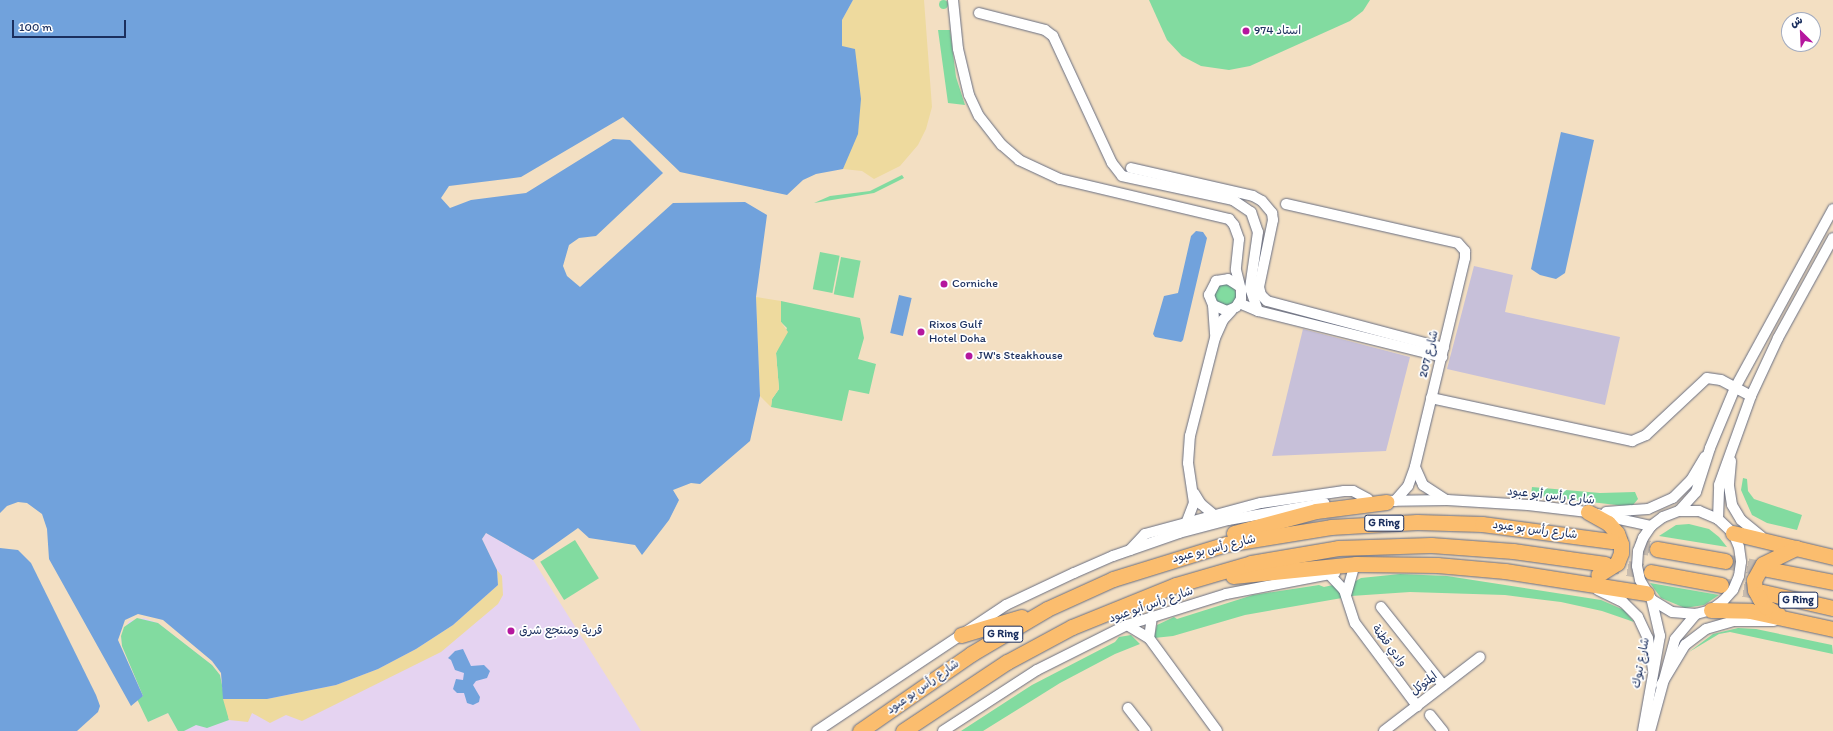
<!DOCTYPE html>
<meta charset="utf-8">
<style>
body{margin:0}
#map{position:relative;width:1833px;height:731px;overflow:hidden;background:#f3dfc2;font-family:Itim,"Playpen Sans Arabic",sans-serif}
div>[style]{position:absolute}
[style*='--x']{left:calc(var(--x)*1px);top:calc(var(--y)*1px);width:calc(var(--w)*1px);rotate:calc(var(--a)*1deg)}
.built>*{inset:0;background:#e5d3f1}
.industrial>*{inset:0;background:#c7c0d9}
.green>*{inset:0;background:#82dba0;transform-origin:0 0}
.round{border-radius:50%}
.sand>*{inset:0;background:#eeda9e}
.water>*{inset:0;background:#71a2dc;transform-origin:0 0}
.highway-tunnel>*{height:15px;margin-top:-7.5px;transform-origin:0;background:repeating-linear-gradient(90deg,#c8bcae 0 15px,transparent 0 23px)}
.roads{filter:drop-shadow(0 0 1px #676d81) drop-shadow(0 0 1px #676d81)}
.minor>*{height:10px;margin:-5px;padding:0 5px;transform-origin:5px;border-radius:5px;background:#fff}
.highway>*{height:15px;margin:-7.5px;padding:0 7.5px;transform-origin:7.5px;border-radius:7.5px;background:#fbbd6e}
.dots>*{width:11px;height:11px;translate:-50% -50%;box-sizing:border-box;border:2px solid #fff;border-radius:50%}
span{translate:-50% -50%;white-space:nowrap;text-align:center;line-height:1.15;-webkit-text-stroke:3.5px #fff;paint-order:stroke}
.shield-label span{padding:1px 3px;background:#fff;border:1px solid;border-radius:3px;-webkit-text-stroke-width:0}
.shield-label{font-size:11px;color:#1b2f5e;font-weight:700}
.poi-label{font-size:12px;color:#1b2f5e}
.left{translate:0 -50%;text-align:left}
.street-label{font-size:12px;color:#1b2f5e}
.north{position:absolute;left:1781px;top:12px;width:40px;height:40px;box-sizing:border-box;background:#fff;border:1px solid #a4acbf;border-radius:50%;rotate:336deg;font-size:11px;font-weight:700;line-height:16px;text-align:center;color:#1b2f5e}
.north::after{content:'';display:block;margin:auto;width:14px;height:18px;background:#b5179e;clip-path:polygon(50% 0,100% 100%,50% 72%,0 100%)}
.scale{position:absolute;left:12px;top:20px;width:114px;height:18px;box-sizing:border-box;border:2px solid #1b2f5e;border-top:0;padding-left:5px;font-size:12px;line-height:14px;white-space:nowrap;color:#1b2f5e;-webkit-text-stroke:3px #fff;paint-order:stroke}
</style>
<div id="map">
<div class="built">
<i style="clip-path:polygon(486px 533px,533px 560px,641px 731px,178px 731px,168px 713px,148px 722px,143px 696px,122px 646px,121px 636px,129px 621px,144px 618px,158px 623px,212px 665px,220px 675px,223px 699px,497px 570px,482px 539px)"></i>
</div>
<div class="industrial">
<i style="clip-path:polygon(1474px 266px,1513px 275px,1505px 312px,1620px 337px,1605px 405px,1447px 369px)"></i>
<i style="clip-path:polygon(1303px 329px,1410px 357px,1386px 451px,1272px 456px)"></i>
</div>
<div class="green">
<i class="round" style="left:938.5px;top:-0.5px;width:9px;height:9px"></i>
<i style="clip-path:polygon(1149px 0,1370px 0,1363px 11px,1350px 21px,1250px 66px,1229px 70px,1201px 66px,1182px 56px,1167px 40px)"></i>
<i style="clip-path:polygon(938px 30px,950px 30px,956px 77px,965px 105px,948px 103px)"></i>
<i style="clip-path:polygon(902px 175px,904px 178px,874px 193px,814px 203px,830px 196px,870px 191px)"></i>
<i style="left:820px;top:252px;width:20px;height:38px;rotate:11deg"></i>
<i style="left:841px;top:257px;width:20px;height:38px;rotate:11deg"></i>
<i class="round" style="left:1214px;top:284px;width:22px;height:22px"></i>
<i style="clip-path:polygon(781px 301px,860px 318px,864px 338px,858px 359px,876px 364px,869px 394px,849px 390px,842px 421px,771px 407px,772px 399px,779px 389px,776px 353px,787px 328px,781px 322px)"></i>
<i style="clip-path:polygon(1743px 478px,1747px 479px,1748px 491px,1754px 499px,1802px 515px,1797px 530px,1767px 523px,1752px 515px,1741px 490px)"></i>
<i style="clip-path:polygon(1532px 487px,1600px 493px,1635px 492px,1638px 499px,1633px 505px,1625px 506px,1531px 495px)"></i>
<i style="clip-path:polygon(1689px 524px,1709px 529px,1719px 537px,1727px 547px,1659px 536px,1676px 525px)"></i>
<i style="left:575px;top:540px;width:45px;height:41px;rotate:58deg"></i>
<i style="clip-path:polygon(1400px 574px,1447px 576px,1601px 600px,1624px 610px,1634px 622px,1602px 611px,1561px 602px,1505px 595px,1410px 592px,1351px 596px,1354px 582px,1361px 578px)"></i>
<i style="clip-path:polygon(1650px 583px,1719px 595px,1704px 605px,1685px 608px,1661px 598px)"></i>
<i style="clip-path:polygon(1319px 585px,1324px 587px,1333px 585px,1338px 588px,1342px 598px,1245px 615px,1173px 636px,1154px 638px,1157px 625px,1174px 617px,1177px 619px,1253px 595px)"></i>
<i style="clip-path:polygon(137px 618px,158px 623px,212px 665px,220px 675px,229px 720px,207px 728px,196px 725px,184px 731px,178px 731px,168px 713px,148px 722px,137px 699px,143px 696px,122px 646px,121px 636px,124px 627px)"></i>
<i style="clip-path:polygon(1738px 628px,1756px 629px,1832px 645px,1833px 654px,1730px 632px,1719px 634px,1689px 652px,1713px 634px)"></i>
<i style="clip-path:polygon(1131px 635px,1140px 644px,1115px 654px,1060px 683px,983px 731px,961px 731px,1032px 685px,1115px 642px,1119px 637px)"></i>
</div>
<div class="sand">
<i style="clip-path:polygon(853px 0,924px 0,932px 107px,926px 129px,918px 145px,900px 166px,874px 179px,862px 171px,843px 169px,858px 128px,842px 46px,842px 20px)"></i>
<i style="clip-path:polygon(756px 297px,781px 301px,781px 322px,788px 332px,776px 353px,779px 389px,772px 399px,771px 407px,760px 396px)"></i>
<i style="clip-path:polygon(497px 570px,502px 576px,503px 595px,498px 604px,441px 652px,302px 721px,286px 715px,270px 723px,252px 713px,248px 722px,229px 720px,223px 699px,267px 699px,336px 685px,378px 669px,416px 649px,453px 625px,498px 585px)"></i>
</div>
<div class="water">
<i style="clip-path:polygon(0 0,853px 0,842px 20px,842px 46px,855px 49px,861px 99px,858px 134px,843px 169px,816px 174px,803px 180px,787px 195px,680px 172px,623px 117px,521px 177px,449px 186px,441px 198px,450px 208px,471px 200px,526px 193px,613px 139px,630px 140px,663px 173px,596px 236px,579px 238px,569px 245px,563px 266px,567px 276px,580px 287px,673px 203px,745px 202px,767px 215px,756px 297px,760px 396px,750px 441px,700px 484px,691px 483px,673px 490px,679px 500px,669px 520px,642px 555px,635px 545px,589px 538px,578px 528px,533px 560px,486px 533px,482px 539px,497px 570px,498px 585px,453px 625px,416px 649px,378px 669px,336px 685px,267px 699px,223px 699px,221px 673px,212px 661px,163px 620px,138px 614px,125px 620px,118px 640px,143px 696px,131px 706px,49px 559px,47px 529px,42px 514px,27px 503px,18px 502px,7px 506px,0 513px)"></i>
<i style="clip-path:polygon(1561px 132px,1594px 140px,1565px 273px,1556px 279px,1540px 275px,1531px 269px)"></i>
<i style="clip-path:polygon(1196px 231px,1203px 232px,1207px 238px,1183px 340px,1181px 342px,1155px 337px,1153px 334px,1164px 296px,1178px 293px,1191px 236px)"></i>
<i style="left:899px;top:295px;width:13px;height:39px;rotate:13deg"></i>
<i style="clip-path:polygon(0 548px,18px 550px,31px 563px,96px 695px,100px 706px,98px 712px,77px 731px,0 731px)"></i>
<i style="clip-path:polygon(463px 649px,471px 666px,484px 665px,490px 671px,487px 678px,476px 681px,473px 685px,480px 697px,479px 702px,473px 705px,467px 703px,464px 693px,457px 693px,453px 689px,456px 679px,463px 680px,464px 673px,455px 670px,451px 660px,448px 658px,455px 651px)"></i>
</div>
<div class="highway-tunnel">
<i style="--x:1612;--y:541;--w:46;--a:10.1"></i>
<i style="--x:1725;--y:561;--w:43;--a:10.8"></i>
<i style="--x:1605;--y:564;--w:47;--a:9.9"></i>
<i style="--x:1721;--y:585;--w:43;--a:9.5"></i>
</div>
<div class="roads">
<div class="minor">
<i style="--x:953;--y:0;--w:49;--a:84.2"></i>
<i style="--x:958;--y:49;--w:47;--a:76.6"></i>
<i style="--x:969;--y:95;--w:23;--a:65"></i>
<i style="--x:979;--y:116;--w:37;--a:52"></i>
<i style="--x:1002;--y:145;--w:23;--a:41"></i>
<i style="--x:1019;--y:160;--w:45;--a:24.9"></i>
<i style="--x:1060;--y:179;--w:174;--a:13.3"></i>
<i style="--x:1229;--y:219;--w:8;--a:50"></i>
<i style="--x:1234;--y:225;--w:15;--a:70"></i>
<i style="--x:1239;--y:239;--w:31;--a:96"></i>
<i style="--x:1236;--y:270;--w:21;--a:76"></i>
<i style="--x:1241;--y:290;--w:9;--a:90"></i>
<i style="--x:1241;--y:299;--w:9;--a:122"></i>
<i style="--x:1236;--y:307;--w:10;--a:156"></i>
<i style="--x:1227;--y:311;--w:15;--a:-157"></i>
<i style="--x:1213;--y:305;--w:11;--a:-112"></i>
<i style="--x:1209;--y:295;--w:16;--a:-63"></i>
<i style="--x:1216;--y:281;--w:12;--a:-9"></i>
<i style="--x:1228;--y:279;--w:13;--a:32"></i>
<i style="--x:979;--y:13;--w:68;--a:14.4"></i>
<i style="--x:1045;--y:30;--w:10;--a:37"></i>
<i style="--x:1053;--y:36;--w:140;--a:65.1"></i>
<i style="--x:1112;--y:163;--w:16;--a:52"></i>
<i style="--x:1122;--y:176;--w:114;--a:12.2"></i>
<i style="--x:1233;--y:200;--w:22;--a:34"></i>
<i style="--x:1251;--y:212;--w:21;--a:71"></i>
<i style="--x:1258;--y:232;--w:57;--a:98.1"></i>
<i style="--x:1250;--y:288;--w:24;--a:71"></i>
<i style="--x:1131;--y:168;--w:125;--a:12.9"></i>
<i style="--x:1253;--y:196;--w:10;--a:29"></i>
<i style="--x:1262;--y:201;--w:16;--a:50"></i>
<i style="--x:1272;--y:213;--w:7;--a:82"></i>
<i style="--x:1273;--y:220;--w:68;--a:101.8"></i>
<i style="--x:1259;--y:287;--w:8;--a:76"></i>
<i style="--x:1261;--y:295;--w:8;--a:45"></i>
<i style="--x:1267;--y:301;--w:183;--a:14.9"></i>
<i style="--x:1286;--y:204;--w:176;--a:12.8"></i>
<i style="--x:1458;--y:243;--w:11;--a:49"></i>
<i style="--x:1465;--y:251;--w:7;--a:90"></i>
<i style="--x:1465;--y:258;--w:215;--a:103.5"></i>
<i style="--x:1415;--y:467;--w:20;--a:110"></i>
<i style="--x:1408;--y:486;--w:20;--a:131"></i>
<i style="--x:1239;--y:303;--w:21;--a:23"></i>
<i style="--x:1258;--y:311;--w:190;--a:14"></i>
<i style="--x:1213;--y:305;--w:29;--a:86"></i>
<i style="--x:1431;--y:398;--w:206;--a:12.1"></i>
<i style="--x:1632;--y:441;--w:15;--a:-23"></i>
<i style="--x:1646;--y:435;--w:83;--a:-43.1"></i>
<i style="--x:1707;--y:378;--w:14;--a:8"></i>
<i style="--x:1721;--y:380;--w:34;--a:28"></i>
<i style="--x:1731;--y:461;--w:25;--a:95"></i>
<i style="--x:1729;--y:486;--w:19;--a:81"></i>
<i style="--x:1732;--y:505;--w:17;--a:59"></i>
<i style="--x:1741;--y:520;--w:26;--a:39"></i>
<i style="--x:1415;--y:467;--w:20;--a:66"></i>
<i style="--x:1423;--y:485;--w:27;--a:33"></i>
<i style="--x:1194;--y:493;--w:13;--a:58"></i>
<i style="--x:1201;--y:504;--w:16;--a:40"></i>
<i style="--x:1381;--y:501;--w:66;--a:-0.9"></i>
<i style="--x:1447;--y:500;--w:81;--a:3.5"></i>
<i style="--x:1528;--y:505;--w:60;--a:6.7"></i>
<i style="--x:1588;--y:512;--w:65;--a:12.5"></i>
<i style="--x:1679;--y:511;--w:20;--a:0"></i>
<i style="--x:1699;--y:511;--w:21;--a:23"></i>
<i style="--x:1718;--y:519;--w:21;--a:43"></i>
<i style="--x:1733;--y:533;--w:15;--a:67"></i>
<i style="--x:1739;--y:547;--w:15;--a:82"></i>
<i style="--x:1741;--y:562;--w:14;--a:98"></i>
<i style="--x:1739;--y:576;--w:15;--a:113"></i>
<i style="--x:1733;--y:590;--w:15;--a:132"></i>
<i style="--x:1723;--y:601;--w:15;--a:143"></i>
<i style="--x:1711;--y:610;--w:16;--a:165"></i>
<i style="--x:1696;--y:614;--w:24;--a:-175"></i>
<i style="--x:1672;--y:612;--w:23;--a:-149"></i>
<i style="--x:1652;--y:600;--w:23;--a:-121"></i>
<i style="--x:1640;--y:580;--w:14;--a:-102"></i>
<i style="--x:1637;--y:566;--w:15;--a:-86"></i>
<i style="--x:1638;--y:551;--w:14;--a:-69"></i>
<i style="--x:1643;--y:538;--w:14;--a:-56"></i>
<i style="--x:1651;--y:526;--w:15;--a:-37"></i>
<i style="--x:1663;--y:517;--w:17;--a:-21"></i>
<i style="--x:1679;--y:511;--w:25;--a:-48"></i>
<i style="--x:1696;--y:492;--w:46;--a:-72.3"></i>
<i style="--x:1710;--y:448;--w:65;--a:-67.4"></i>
<i style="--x:1735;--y:388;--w:204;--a:-61.3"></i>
<i style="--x:1606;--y:512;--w:42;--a:-4.1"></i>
<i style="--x:1648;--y:509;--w:27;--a:-24"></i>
<i style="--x:1673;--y:498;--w:25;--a:-45"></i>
<i style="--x:1691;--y:480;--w:27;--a:-59"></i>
<i style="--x:1718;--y:519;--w:34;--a:-88"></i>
<i style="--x:1719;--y:485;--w:95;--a:-70.2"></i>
<i style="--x:1751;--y:396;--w:64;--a:-65"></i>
<i style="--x:1778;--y:338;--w:114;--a:-61.2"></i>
<i style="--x:1187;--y:521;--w:19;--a:-69"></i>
<i style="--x:1194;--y:503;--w:40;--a:-98.5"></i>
<i style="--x:1188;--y:463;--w:27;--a:-86"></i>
<i style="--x:1190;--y:436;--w:101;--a:-75.7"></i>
<i style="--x:1215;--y:338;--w:20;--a:-66"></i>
<i style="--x:1223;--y:320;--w:13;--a:-48"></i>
<i style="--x:1130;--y:550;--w:22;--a:-47"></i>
<i style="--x:1145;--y:534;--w:120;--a:-15"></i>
<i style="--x:1261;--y:503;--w:84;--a:-8.2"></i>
<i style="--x:1344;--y:491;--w:9;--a:0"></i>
<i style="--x:1353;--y:491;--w:17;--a:28"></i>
<i style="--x:1329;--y:574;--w:22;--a:47"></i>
<i style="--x:1344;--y:590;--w:35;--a:72"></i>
<i style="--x:1355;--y:623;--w:104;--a:53.2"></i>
<i style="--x:1598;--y:590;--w:28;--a:26"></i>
<i style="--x:1623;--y:602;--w:21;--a:45"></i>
<i style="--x:1638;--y:617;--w:23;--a:65"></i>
<i style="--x:1648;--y:638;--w:33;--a:81"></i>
<i style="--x:1346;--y:595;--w:26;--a:-74"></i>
<i style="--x:1381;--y:607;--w:100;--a:51.5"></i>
<i style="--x:1127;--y:625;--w:26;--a:31"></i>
<i style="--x:1149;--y:638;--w:115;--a:53.8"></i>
<i style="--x:1149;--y:638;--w:22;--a:-82"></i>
<i style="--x:1661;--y:685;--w:47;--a:-59"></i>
<i style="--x:1685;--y:645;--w:26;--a:-37"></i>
<i style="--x:1706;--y:629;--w:29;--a:-16"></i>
<i style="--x:1734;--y:621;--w:40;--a:0"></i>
<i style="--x:1128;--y:708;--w:29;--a:52"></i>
<i style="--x:1430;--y:715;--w:21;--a:51"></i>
<i style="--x:817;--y:731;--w:227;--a:-33.7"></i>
<i style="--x:1006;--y:605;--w:75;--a:-25.2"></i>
<i style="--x:1074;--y:573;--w:43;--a:-23.6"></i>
<i style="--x:1113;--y:556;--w:70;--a:-19.2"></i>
<i style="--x:1179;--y:533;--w:51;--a:-14.9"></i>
<i style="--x:1228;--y:520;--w:98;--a:-9.9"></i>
<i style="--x:943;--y:731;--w:112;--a:-33"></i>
<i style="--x:1037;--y:670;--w:101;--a:-26.6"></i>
<i style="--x:1127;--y:625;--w:104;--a:-17.4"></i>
<i style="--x:1226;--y:594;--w:111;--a:-10.9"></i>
<i style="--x:1384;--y:731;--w:121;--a:-37.6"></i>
<i style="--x:1643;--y:731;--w:97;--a:-79.9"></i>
<i style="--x:1660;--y:636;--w:37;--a:-103"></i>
<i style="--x:1650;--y:731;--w:95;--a:-74.8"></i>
<i style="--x:1675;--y:639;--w:33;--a:-50"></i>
</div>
<div class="highway">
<i style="--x:1588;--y:512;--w:23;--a:29"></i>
<i style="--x:1608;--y:523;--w:13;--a:48"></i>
<i style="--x:1617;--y:533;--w:12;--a:70"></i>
<i style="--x:1621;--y:544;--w:9;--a:90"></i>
<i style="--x:1621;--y:553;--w:11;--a:112"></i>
<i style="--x:1617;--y:563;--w:22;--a:148"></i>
<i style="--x:1234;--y:533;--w:85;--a:-15"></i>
<i style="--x:1316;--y:511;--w:71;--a:-7.3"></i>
<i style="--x:1733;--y:533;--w:103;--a:13.5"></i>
<i style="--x:1657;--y:549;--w:69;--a:10"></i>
<i style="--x:1767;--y:569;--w:67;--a:11.1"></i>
<i style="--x:1651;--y:572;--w:71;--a:10.5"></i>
<i style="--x:1233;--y:576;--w:124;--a:-5.6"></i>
<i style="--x:1356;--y:564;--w:81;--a:0.7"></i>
<i style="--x:1437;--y:565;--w:68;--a:5"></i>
<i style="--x:1505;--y:571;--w:143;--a:8.9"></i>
<i style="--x:1763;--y:592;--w:72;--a:12.9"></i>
<i style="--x:1711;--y:610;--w:39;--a:1"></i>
<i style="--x:1750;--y:611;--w:85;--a:12.2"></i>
<i style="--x:1778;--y:614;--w:14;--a:-150"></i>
<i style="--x:1766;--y:607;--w:10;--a:-127"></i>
<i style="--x:1760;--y:599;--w:10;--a:-119"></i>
<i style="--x:1755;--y:590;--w:10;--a:-96"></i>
<i style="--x:1754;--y:580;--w:18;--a:-61"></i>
<i style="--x:1763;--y:564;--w:37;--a:-26"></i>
<i style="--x:961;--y:635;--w:63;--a:-16.7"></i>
<i style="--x:860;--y:731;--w:135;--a:-34.7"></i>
<i style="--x:971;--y:654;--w:88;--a:-30.6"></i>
<i style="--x:1047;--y:609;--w:72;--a:-24.4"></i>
<i style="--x:1113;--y:579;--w:118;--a:-17.2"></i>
<i style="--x:1226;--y:544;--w:106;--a:-9.2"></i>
<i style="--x:1331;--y:527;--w:86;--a:-3.3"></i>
<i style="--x:1417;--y:522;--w:65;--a:1.8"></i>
<i style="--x:1482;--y:524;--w:131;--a:7.5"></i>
<i style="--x:903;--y:731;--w:125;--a:-33.6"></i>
<i style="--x:1007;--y:662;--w:74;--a:-28.3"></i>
<i style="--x:1072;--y:627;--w:112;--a:-22"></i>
<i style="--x:1176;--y:585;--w:78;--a:-16.3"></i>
<i style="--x:1251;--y:563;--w:88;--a:-9.8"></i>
<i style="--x:1338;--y:548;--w:93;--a:-1.8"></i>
<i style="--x:1431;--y:545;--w:82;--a:4.2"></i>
<i style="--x:1513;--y:551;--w:93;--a:8"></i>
</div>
</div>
<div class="dots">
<i style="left:1246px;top:31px;background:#b5179e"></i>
<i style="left:944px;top:284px;background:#b5179e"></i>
<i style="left:921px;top:332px;background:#b5179e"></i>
<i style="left:969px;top:356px;background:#b5179e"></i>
<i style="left:511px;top:631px;background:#b5179e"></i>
</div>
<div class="shield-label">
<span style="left:1384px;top:523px">G Ring</span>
<span style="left:1798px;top:600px">G Ring</span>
<span style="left:1003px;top:634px">G Ring</span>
</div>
<div class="poi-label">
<span class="left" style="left:1254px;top:31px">استاد 974</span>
<span class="left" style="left:952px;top:284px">Corniche</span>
<span class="left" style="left:929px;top:332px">Rixos Gulf<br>Hotel Doha</span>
<span class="left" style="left:977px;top:356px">JW's Steakhouse</span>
<span class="left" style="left:519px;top:631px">قرية ومنتجع شرق</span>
</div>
<div class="street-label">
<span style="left:1429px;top:354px;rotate:-76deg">شارع 207</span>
<span style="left:1551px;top:496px;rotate:6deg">شارع رأس أبو عبود</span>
<span style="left:1535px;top:530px;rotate:7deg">شارع رأس بو عبود</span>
<span style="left:1214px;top:549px;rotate:-14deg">شارع رأس بو عبود</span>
<span style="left:1151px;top:605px;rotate:-19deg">شارع رأس أبو عبود</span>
<span style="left:1389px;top:646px;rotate:53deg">وادي قطنة</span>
<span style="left:1641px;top:663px;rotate:-79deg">شارع تبوك</span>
<span style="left:1424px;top:684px;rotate:-38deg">المتوكل</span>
<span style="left:923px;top:687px;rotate:-35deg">شارع رأس بو عبود</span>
</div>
<div class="north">ش</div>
<div class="scale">100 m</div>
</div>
